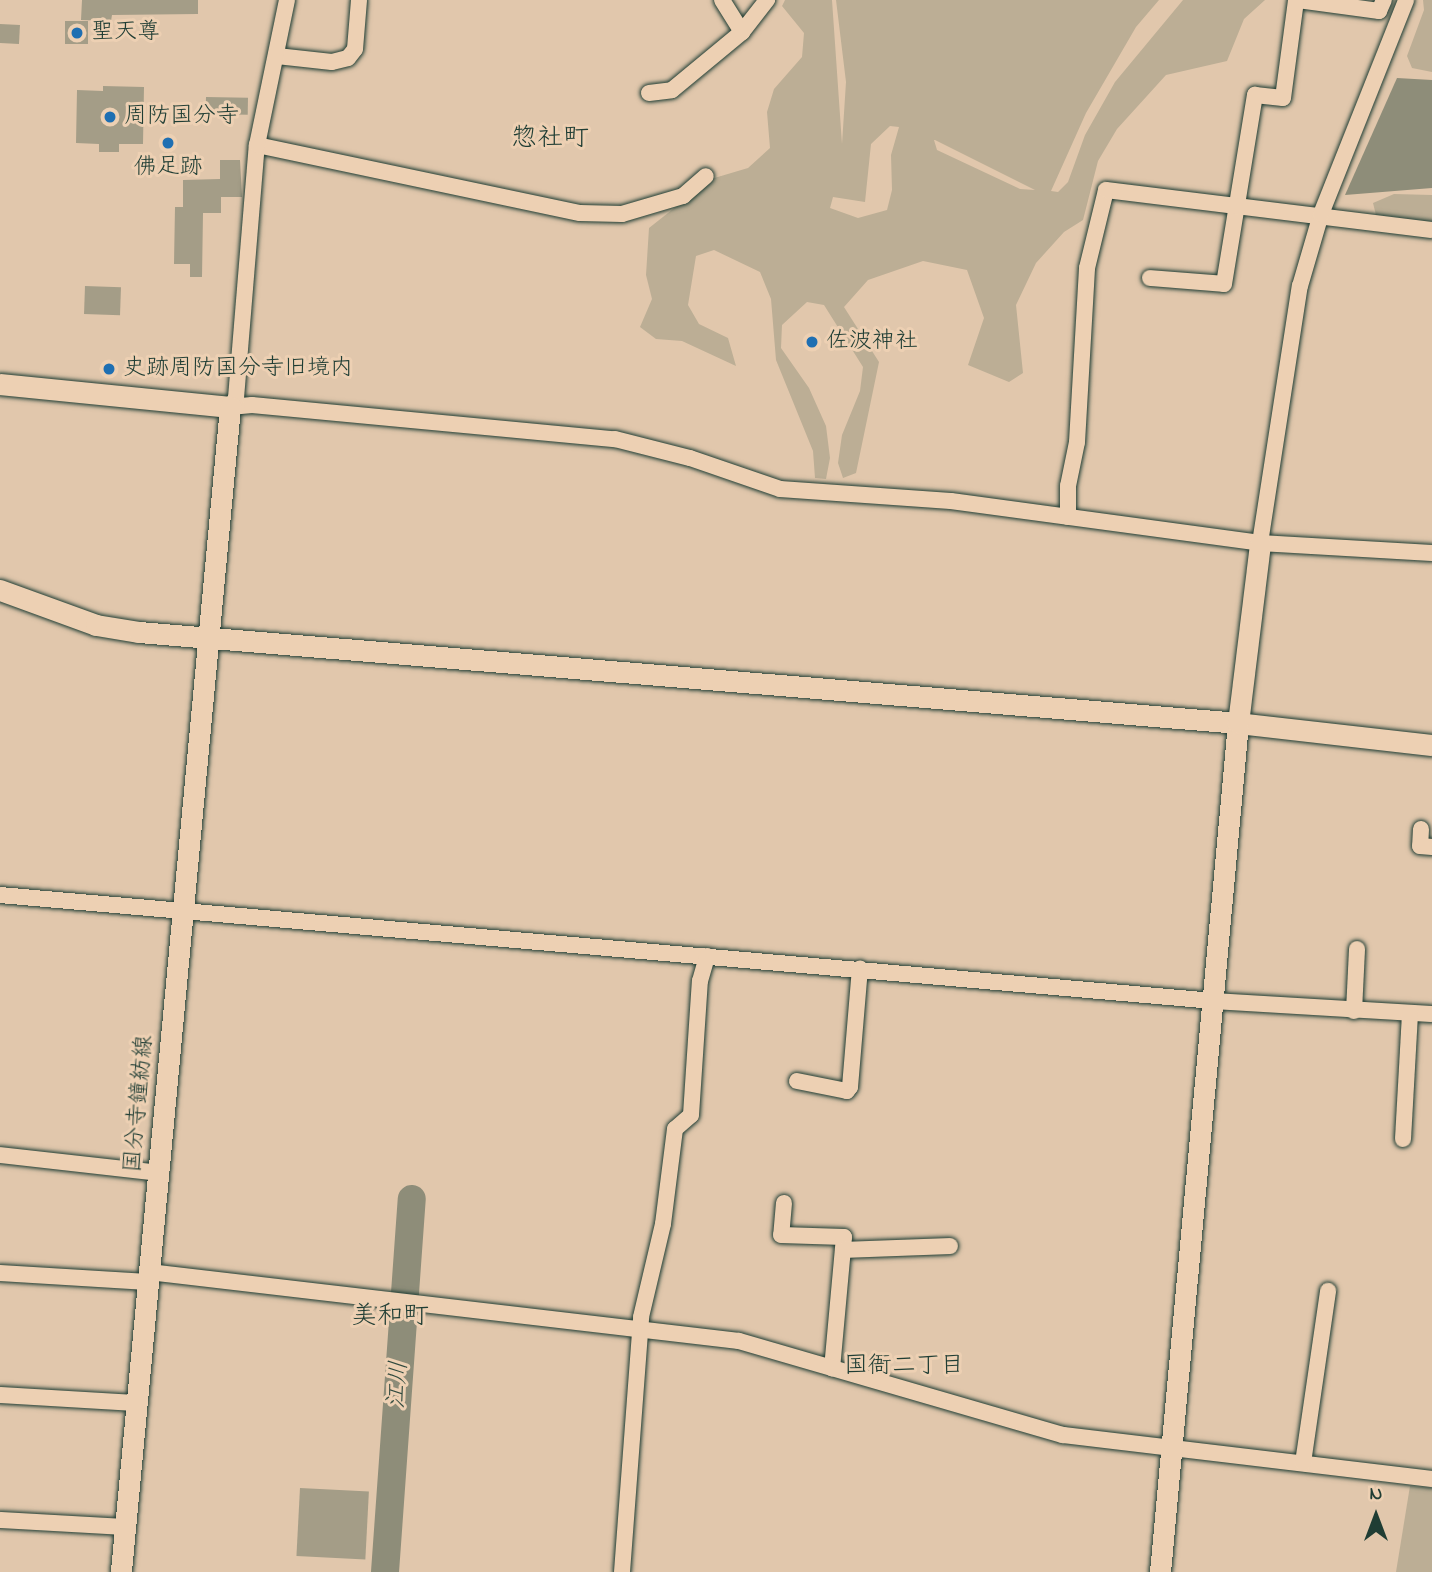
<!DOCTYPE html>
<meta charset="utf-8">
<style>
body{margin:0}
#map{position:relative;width:1432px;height:1572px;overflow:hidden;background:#e1c7ac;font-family:"Indie Flower","Klee One",sans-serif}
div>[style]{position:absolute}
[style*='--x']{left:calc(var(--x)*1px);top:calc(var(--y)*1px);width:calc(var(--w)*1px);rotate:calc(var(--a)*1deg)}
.green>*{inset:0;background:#bcae95}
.water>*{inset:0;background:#8e8d79}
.river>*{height:28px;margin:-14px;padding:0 14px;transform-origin:14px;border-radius:14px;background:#8e8d79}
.building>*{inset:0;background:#a49d87;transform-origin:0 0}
.roads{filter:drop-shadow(0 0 2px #1f3d34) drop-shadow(0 0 2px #1f3d34)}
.minor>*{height:16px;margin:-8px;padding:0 8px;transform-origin:8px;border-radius:8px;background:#edd0b3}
.tertiary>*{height:21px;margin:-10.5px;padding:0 10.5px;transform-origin:10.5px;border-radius:10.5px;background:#edd0b3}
.dots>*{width:19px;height:19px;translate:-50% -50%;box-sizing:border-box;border:4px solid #edd0b3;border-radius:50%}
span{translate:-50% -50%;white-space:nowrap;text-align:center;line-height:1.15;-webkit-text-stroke:6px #edd0b3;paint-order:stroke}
.poi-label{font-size:23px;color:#1f3d34}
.left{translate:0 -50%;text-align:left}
.street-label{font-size:23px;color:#1f3d34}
.neighbourhood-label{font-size:24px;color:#1f3d34}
.water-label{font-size:24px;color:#30493e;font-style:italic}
.quarter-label{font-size:26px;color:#1f3d34}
.north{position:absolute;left:1341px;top:1481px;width:70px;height:70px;-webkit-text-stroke:5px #edd0b3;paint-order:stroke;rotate:0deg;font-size:19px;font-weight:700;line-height:28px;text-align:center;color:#1f3d34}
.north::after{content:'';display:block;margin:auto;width:24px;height:32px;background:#1f3d34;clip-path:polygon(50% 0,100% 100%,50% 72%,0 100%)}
</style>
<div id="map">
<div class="green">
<i style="clip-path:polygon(evenodd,785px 0,832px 0,842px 144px,846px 82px,836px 0,1159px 0,1136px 27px,1086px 113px,1051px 191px,1058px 192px,1068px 182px,1085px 135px,1115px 82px,1183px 0,1265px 0,1244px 19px,1227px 61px,1166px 75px,1117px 129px,1098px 161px,1083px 220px,1064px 232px,1036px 263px,1016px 305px,1023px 373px,1009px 382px,968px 365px,984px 318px,967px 270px,923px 261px,868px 280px,844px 307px,879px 362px,856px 473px,843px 478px,838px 463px,842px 435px,860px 391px,863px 367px,824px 305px,807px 302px,782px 325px,781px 348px,809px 388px,826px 426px,830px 458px,826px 479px,815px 478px,813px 451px,776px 360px,771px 299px,760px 272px,714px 250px,696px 256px,688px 305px,699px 324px,728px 338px,736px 366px,682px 341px,656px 339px,640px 327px,652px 299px,646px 275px,649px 228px,711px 179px,748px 168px,770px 148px,767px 112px,774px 89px,802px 57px,804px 33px,782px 6px,785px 0,890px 126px,899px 127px,891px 155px,892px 190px,887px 210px,858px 218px,830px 208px,833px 197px,865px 202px,871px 144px,890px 126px,785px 0,934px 140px,935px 140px,1035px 190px,1020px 189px,937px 150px,934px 140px)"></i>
<i style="clip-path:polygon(1423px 0,1432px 0,1432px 72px,1412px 68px,1407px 56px,1424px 10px)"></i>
<i style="clip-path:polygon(1394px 194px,1432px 195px,1432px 224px,1376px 215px,1373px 203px)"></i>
<i style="clip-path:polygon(1410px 1486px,1432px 1488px,1432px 1572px,1396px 1572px)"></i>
</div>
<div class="water">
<i style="clip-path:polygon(1397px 78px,1432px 80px,1432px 188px,1345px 195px)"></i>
</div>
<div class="river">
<i style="--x:385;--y:1572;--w:374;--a:-85.9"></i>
</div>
<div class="building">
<i style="clip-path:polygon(82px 0,198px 0,198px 14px,112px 15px,111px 21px,81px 20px)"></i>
<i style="left:65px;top:21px;width:23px;height:23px"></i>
<i style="left:0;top:24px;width:20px;height:19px;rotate:3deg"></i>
<i style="clip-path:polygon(103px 86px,144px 87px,143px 144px,119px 144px,119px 152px,99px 152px,99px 144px,76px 143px,77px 90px,103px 91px)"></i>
<i style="left:206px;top:97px;width:42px;height:17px;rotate:1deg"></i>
<i style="clip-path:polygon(220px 160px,240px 160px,242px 197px,221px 197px,221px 213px,203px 213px,202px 277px,190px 277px,190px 264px,174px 264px,175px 207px,183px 207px,183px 180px,220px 179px)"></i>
<i style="left:85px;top:286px;width:36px;height:28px;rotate:2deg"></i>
<i style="left:300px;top:1488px;width:69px;height:68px;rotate:3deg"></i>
</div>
<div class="roads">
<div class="minor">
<i style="--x:722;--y:0;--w:38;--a:58"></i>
<i style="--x:1298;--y:0;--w:82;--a:7.7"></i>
<i style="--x:1379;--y:11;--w:12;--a:-66"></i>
<i style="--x:277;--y:56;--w:55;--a:6.2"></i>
<i style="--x:332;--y:62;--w:16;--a:-14"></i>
<i style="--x:348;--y:58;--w:11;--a:-52"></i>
<i style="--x:355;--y:49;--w:49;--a:-85.3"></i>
<i style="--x:649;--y:93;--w:23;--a:-7"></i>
<i style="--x:672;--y:90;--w:91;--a:-39.6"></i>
<i style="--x:742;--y:32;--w:41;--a:-52"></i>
<i style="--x:257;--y:145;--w:330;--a:11.9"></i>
<i style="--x:580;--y:213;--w:42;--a:1.4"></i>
<i style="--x:622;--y:214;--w:64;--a:-16.4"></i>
<i style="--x:683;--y:196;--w:30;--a:-41"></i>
<i style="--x:1150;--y:278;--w:74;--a:4.6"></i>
<i style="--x:1224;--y:284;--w:192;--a:-80.7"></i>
<i style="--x:1255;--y:95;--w:28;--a:6"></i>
<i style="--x:1283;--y:98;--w:99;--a:-82.4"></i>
<i style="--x:230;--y:407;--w:22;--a:-5"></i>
<i style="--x:252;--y:405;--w:365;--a:5.4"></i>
<i style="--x:615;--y:439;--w:77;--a:14.2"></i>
<i style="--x:690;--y:458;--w:95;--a:19"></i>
<i style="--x:780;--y:489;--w:171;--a:4"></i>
<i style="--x:951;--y:501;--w:312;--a:7.7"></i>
<i style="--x:1260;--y:543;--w:172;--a:3.3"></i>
<i style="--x:230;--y:407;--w:11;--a:-56"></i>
<i style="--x:236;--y:398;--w:254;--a:-85.3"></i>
<i style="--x:257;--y:145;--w:148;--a:-78.3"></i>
<i style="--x:1068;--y:517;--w:31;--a:-90"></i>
<i style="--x:1068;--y:486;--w:45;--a:-78.4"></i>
<i style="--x:1077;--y:442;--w:174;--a:-86.7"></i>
<i style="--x:1087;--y:268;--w:80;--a:-76.3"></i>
<i style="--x:1106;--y:190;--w:328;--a:7"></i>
<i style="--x:1260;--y:543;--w:260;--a:-81.2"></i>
<i style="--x:1300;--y:286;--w:75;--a:-73.7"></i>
<i style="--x:1321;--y:214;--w:230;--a:-68.3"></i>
<i style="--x:1421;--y:829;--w:17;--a:93"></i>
<i style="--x:1420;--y:846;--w:12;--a:5"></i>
<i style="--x:0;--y:895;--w:1218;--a:4.99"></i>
<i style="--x:1213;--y:1001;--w:219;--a:3.4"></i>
<i style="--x:1354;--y:1011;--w:62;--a:-87.2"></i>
<i style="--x:797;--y:1081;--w:51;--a:11.3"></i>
<i style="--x:847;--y:1091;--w:5;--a:-53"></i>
<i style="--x:850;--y:1087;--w:119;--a:-85.2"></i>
<i style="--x:1403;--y:1139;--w:126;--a:-86.8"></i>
<i style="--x:0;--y:1155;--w:162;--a:6.4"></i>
<i style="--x:784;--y:1203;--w:32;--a:95"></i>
<i style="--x:781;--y:1235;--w:63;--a:1.8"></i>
<i style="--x:844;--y:1237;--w:132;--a:95.2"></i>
<i style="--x:843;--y:1250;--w:107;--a:-2.1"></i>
<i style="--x:149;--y:1272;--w:594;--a:6.67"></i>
<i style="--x:739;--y:1341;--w:337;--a:16.2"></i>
<i style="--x:1063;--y:1435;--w:372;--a:6.8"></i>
<i style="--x:0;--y:1273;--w:148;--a:3.5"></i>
<i style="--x:0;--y:1395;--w:136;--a:3.4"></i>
<i style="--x:1303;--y:1463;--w:174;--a:-81.7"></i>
<i style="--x:0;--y:1520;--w:126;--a:3.2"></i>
<i style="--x:622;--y:1572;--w:256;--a:-85.7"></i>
<i style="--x:641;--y:1317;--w:96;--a:-76.7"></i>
<i style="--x:663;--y:1224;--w:96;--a:-82.8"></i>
<i style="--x:675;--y:1129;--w:21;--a:-41"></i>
<i style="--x:691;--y:1115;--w:134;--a:-86.2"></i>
<i style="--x:700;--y:981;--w:26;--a:-74"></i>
</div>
<div class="tertiary">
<i style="--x:0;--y:384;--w:231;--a:5.7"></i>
<i style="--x:230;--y:407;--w:1170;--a:95.35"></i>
<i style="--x:0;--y:590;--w:102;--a:20"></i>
<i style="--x:96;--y:625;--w:44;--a:9.2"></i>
<i style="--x:139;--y:632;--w:1103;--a:4.73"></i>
<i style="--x:1238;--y:723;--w:195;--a:6.5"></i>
<i style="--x:1160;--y:1572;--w:853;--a:-84.75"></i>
<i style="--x:1238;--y:723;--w:181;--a:-83"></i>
</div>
</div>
<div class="dots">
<i style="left:77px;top:33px;background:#1f6fb2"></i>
<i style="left:110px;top:117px;background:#1f6fb2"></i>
<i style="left:168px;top:143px;background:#1f6fb2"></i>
<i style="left:812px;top:342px;background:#1f6fb2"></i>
<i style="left:109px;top:369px;background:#1f6fb2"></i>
</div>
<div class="poi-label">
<span class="left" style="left:91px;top:33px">聖天尊</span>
<span class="left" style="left:124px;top:117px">周防国分寺</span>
<span style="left:168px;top:168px">佛足跡</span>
<span class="left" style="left:826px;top:342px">佐波神社</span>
<span class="left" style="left:123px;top:369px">史跡周防国分寺旧境内</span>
</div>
<div class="street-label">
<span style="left:140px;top:1104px;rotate:-85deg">国分寺鐘紡線</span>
</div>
<div class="neighbourhood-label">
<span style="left:904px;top:1367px">国衙二丁目</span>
</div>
<div class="water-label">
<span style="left:399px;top:1385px;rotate:-86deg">江川</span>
</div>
<div class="quarter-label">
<span style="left:550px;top:140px">惣社町</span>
<span style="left:390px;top:1318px">美和町</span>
</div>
<div class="north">N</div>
</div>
